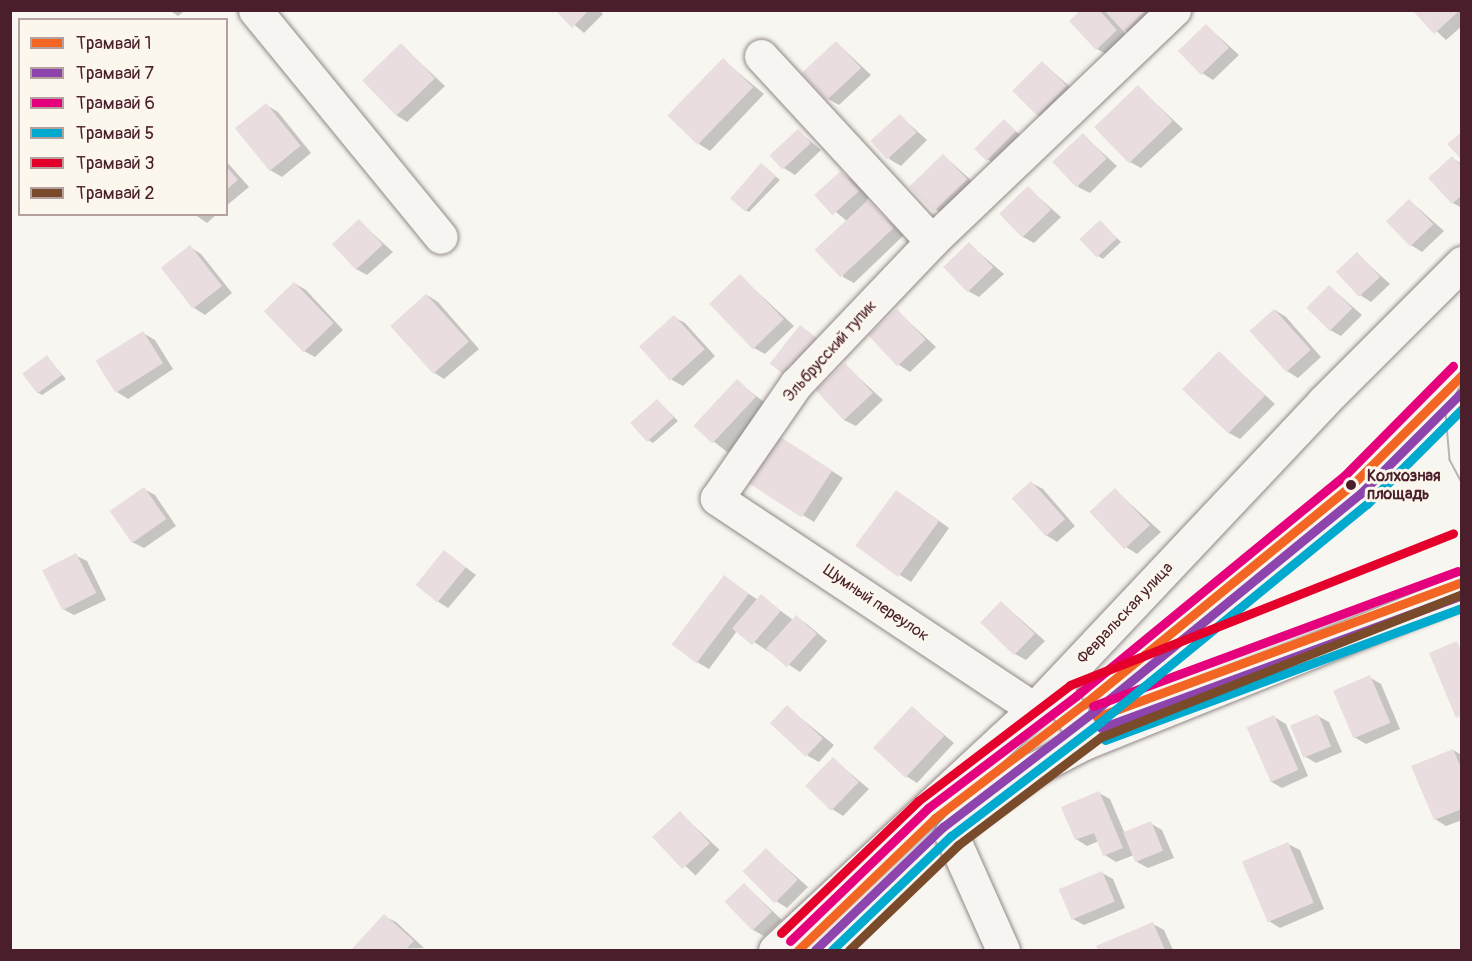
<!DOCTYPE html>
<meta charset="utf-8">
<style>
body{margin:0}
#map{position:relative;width:1472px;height:961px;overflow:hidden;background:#f8f6f0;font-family:Pangolin,sans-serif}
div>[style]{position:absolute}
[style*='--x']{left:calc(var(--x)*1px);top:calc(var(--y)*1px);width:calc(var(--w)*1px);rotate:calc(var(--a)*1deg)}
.shadow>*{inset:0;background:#0003;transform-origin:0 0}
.building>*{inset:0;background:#e9dddf;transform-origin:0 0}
.roads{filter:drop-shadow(0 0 2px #918787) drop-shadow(0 0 2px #918787)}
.minor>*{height:33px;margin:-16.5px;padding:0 16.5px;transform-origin:16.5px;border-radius:16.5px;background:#f6f5f1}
.tram>*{height:1.5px;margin:-0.75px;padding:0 0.75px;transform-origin:0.75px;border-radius:0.75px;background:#b8b3b1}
.tram-1>*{height:9px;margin:-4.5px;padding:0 4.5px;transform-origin:4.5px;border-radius:4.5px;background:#f26522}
.tram-2>*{height:9px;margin:-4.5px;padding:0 4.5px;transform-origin:4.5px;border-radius:4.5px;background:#8e44ad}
.tram-3>*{height:9px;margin:-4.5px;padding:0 4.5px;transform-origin:4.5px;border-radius:4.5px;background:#e5007d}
.tram-4>*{height:9px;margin:-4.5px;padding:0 4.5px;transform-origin:4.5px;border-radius:4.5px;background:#00a9ce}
.tram-5>*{height:9px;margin:-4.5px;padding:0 4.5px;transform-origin:4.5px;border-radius:4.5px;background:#e4002b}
.tram-6>*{height:9px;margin:-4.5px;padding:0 4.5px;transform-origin:4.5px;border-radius:4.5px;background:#7a4b2a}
.dots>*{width:16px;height:16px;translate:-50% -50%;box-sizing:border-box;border:3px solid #fbf7ec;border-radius:50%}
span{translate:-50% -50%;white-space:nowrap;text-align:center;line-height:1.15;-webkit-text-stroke:6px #fbf7ec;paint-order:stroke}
.street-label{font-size:16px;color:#4a1f2b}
.stop-label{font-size:16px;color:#4a1f2b;font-weight:700}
.left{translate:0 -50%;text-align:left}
.frame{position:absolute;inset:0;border:12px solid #4a1f2b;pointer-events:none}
.legend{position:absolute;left:18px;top:18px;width:210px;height:198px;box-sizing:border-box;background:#fbf7ec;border:2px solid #b4a19f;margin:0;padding:8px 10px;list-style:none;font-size:18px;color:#4a1f2b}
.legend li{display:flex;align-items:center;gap:12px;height:30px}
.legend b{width:30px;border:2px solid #b4a19f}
</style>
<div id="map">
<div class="shadow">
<i style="clip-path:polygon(169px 10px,186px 10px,178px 16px)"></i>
<i style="clip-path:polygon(557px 10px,599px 10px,603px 14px,584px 33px)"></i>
<i style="clip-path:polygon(1083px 10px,1164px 10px,1136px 37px,1121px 28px,1128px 37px,1108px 55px,1097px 49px)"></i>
<i style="clip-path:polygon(1414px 10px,1462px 10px,1462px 26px,1446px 40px)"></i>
<i style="clip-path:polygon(1207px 26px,1239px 55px,1213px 80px,1202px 73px)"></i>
<i style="clip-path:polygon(837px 43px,871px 75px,839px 105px,828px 99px)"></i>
<i style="clip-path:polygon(401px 45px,445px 86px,407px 122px,396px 115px)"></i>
<i style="clip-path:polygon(723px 60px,764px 94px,710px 151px,699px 144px)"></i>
<i style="clip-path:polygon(1043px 63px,1077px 93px,1049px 121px,1038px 115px)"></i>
<i style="clip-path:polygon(1138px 87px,1183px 129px,1141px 168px,1130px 162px)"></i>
<i style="clip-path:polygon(266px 105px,278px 112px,311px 153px,282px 177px,270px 170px,237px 129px)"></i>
<i style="clip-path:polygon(900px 116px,927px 140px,901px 166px,889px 159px)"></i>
<i style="clip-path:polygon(1005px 121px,1020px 135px,992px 162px,987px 159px)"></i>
<i style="clip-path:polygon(798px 131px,821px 150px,795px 175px,784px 168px)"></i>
<i style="clip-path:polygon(1083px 135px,1117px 166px,1090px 193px,1078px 187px)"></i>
<i style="left:943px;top:155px;width:46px;height:45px;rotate:42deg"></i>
<i style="clip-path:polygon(1452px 158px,1462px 164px,1462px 208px,1453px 203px)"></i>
<i style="clip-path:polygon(226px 161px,249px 187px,226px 206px)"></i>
<i style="clip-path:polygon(762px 165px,780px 180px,749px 212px,744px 209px)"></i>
<i style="clip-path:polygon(841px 173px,852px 180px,869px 198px,866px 201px,904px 235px,854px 283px,843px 277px,848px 222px,817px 196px)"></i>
<i style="clip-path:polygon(1028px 188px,1061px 217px,1034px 243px,1023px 237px)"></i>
<i style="clip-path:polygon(1409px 200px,1444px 231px,1422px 252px,1411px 245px)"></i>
<i style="clip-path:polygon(194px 214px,217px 214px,207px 223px)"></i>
<i style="clip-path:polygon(359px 221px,393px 252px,367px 275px,356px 269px)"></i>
<i style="clip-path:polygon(1100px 222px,1121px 242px,1103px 259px,1098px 256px)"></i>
<i style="clip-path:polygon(969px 244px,1004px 274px,979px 297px,968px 291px)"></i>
<i style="clip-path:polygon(190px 247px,201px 254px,232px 293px,205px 315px,194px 308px)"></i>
<i style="clip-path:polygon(1357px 254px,1390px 284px,1371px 302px,1360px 295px)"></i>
<i style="clip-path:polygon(740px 276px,794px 326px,765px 354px,754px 348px)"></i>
<i style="clip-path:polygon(294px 283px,306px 290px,343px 330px,315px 357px,304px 351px)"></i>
<i style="clip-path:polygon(1329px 286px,1362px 315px,1341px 336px,1330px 330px)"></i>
<i style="clip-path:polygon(427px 295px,438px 302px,479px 349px,444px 379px,433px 372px)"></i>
<i style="clip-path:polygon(1275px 310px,1286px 317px,1321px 357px,1298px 378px,1287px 371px)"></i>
<i style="clip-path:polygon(897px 311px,936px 347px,910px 372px,899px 365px)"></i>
<i style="clip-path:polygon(674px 317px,685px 323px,715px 356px,683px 386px,672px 380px)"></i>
<i style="clip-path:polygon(143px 333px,155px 340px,173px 369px,128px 399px,117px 392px)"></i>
<i style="clip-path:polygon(1219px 353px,1275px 404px,1240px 439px,1229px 433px)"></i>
<i style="clip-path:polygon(47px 357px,66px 379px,42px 395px,37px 392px)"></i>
<i style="clip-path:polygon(845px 365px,883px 400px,856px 426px,844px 420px)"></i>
<i style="left:737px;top:381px;width:37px;height:62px;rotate:38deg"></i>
<i style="clip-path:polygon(658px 401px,678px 421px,653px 443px,648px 440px)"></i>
<i style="clip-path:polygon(788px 443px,843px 478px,814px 522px,748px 481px)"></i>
<i style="clip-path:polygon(1032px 483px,1043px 489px,1075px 526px,1057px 542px,1046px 535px)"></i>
<i style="clip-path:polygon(144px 489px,155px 495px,176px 526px,144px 548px,132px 542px)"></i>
<i style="clip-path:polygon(1115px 490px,1161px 532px,1137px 554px,1126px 547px)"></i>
<i style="clip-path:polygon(907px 498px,949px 528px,911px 582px,900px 575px)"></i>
<i style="clip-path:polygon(445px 552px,476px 575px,448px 608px,437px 601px)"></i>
<i style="clip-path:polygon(75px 555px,87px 561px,106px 600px,74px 615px,63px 609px)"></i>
<i style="clip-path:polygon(724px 577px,758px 600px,761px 596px,793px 620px,796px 617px,807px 624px,827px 641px,800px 672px,737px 631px,709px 669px,697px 662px)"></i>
<i style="clip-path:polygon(1002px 603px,1045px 641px,1026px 660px,1015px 654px)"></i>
<i style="clip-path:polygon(1369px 677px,1381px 684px,1400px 729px,1366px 744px,1354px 737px)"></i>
<i style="clip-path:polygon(787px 707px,834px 745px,819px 762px,808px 756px)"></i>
<i style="clip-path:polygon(912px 708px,954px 743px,917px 783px,906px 776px)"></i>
<i style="clip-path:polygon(1318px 716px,1329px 722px,1342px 752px,1316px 763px,1304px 756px)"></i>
<i style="clip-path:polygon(1274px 717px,1286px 724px,1308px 776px,1282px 788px,1270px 781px)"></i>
<i style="clip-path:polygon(1453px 750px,1462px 755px,1462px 820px,1446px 826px,1435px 819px)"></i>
<i style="clip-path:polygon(833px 759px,869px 789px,843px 816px,832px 809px)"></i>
<i style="clip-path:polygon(1099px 793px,1110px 799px,1125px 834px,1150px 823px,1162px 830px,1174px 858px,1148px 868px,1137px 862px,1134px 855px,1116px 862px,1105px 855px,1099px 841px,1087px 846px,1076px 839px)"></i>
<i style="left:680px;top:813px;width:54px;height:35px;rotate:43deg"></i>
<i style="clip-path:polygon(1288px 844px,1300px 850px,1324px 909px,1280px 928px,1269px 921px)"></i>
<i style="clip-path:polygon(766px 850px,808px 887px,787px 908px,776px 901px)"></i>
<i style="clip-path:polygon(1102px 873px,1113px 879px,1125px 908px,1084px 925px,1073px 919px)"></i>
<i style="clip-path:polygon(745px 885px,782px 920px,764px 936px,753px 930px)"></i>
<i style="clip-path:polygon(384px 916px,396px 922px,424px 948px,355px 950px)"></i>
<i style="clip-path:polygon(1153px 924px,1164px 930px,1173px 950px,1099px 950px,1098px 947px)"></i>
</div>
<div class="building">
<i style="clip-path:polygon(555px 10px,589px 10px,572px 28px)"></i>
<i style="clip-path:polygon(1081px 10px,1099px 10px,1117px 30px,1096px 50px,1069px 21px)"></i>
<i style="clip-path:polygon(1104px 10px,1146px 10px,1124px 32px)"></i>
<i style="clip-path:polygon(1412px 10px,1460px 10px,1434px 34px)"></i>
<i style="left:1206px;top:24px;width:33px;height:39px;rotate:46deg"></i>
<i style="left:836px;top:41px;width:37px;height:47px;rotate:47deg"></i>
<i style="left:401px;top:43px;width:49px;height:54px;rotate:46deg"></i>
<i style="left:723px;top:58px;width:42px;height:80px;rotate:44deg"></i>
<i style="left:1042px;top:61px;width:35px;height:42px;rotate:45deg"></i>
<i style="left:1138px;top:85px;width:50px;height:61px;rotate:46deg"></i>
<i style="left:266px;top:103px;width:55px;height:40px;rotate:51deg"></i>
<i style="left:900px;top:114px;width:25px;height:40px;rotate:48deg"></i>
<i style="left:1004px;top:119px;width:17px;height:42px;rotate:45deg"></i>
<i style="left:798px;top:129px;width:19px;height:39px;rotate:47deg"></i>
<i style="clip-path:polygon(1462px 132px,1462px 160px,1447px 144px)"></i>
<i style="left:1083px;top:133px;width:35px;height:42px;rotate:47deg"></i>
<i style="left:943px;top:154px;width:35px;height:47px;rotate:46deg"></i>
<i style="clip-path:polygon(1452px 156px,1462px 167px,1462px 195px,1452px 204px,1428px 178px)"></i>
<i style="left:761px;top:163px;width:20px;height:47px;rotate:41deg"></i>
<i style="clip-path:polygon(226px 166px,238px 180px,226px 190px)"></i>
<i style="left:841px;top:171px;width:27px;height:36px;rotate:48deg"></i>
<i style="left:1028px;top:186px;width:33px;height:40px;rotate:46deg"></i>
<i style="left:1409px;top:199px;width:35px;height:32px;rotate:46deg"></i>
<i style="left:868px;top:200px;width:38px;height:73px;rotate:47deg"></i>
<i style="left:359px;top:219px;width:35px;height:37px;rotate:47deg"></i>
<i style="left:1100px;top:220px;width:25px;height:28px;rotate:47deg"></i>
<i style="left:969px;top:242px;width:35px;height:36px;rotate:46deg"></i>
<i style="left:190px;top:245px;width:52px;height:37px;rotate:52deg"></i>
<i style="left:1357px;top:252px;width:34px;height:29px;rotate:47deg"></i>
<i style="left:740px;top:274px;width:63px;height:43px;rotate:46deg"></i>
<i style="left:294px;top:282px;width:57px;height:42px;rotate:46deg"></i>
<i style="left:1329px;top:285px;width:33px;height:32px;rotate:45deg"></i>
<i style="left:426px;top:294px;width:64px;height:48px;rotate:48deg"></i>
<i style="left:897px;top:309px;width:42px;height:39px;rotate:47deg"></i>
<i style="left:1274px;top:309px;width:55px;height:33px;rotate:48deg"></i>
<i style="left:674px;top:315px;width:46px;height:47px;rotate:48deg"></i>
<i style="left:800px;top:325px;width:24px;height:49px;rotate:38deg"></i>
<i style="left:143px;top:331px;width:38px;height:56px;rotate:58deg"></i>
<i style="left:1219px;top:351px;width:64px;height:53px;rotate:44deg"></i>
<i style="left:47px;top:355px;width:25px;height:31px;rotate:53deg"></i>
<i style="left:845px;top:363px;width:41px;height:40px;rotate:47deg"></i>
<i style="left:737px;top:379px;width:26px;height:64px;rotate:43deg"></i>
<i style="left:657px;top:399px;width:25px;height:36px;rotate:48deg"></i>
<i style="left:776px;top:434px;width:67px;height:56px;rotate:33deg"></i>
<i style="left:1031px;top:481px;width:51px;height:26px;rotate:48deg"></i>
<i style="left:144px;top:487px;width:39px;height:42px;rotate:55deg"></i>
<i style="left:1115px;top:488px;width:51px;height:35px;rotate:47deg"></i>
<i style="left:896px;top:490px;width:53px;height:69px;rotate:36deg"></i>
<i style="left:444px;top:550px;width:28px;height:45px;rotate:39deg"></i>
<i style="left:76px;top:553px;width:45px;height:38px;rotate:63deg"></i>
<i style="left:724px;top:575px;width:31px;height:87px;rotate:37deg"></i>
<i style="left:761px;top:594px;width:26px;height:45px;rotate:40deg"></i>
<i style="left:1001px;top:601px;width:47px;height:30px;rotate:44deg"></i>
<i style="left:796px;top:615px;width:28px;height:45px;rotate:42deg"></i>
<i style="clip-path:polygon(1457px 641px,1462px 653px,1462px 715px,1456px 718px,1429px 653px)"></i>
<i style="left:1370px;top:675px;width:52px;height:40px;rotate:67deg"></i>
<i style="left:787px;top:705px;width:49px;height:25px;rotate:43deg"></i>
<i style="left:912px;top:706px;width:44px;height:57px;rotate:43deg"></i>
<i style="left:1318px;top:714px;width:35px;height:30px;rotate:68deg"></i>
<i style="left:1274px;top:715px;width:60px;height:30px;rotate:66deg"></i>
<i style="clip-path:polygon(1453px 749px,1462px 770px,1462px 809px,1434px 820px,1411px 766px)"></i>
<i style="left:833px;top:757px;width:36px;height:40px;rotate:44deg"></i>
<i style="clip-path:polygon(1099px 791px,1123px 848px,1103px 856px,1094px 833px,1075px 840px,1061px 807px)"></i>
<i style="left:680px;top:811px;width:44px;height:38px;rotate:47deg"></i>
<i style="left:1151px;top:821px;width:32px;height:30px;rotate:68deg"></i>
<i style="left:1288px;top:842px;width:66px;height:50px;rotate:67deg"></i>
<i style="left:766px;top:848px;width:45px;height:33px;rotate:45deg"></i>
<i style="left:1102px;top:871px;width:33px;height:47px;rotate:67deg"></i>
<i style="left:744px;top:883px;width:40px;height:27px;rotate:46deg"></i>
<i style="clip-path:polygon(384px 914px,414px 941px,405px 950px,351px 950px)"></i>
<i style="clip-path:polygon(1153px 922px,1165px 950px,1098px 950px,1096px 946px)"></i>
</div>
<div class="roads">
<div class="minor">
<i style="--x:255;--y:10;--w:293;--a:50.7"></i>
<i style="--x:761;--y:56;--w:252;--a:47.3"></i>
<i style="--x:1055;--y:688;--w:44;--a:58.1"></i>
<i style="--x:1078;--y:725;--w:19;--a:72"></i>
<i style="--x:1034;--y:709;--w:381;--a:-146.4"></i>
<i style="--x:717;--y:498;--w:139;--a:-55.3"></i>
<i style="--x:796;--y:384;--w:197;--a:-46.4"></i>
<i style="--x:932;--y:241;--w:335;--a:-43.7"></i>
<i style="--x:775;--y:950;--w:354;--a:-42.9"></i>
<i style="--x:1034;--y:709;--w:422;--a:-46.7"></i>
<i style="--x:1323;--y:402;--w:197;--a:-45"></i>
<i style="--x:1003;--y:950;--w:127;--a:-114.1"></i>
<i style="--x:951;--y:834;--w:30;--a:-46"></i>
<i style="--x:972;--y:812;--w:78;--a:-34.5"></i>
<i style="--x:1036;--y:768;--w:54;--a:-27.5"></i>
<i style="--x:1084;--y:743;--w:407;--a:-21.9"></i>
</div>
</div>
<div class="tram">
<i style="--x:1462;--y:384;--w:33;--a:119"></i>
<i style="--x:1446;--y:413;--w:47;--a:85.1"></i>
<i style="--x:1450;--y:460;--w:26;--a:62"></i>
</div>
<div class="tram-1">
<i style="--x:1097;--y:717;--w:389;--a:-20.3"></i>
<i style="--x:798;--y:950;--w:190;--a:-43.9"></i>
<i style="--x:935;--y:818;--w:186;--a:-37.4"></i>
<i style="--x:1083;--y:705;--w:348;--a:-39.3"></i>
<i style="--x:1352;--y:485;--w:156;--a:-45"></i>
</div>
<div class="tram-2">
<i style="--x:1101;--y:728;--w:385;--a:-20.2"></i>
<i style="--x:815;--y:950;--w:178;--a:-43.9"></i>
<i style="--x:943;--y:827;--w:186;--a:-37.4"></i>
<i style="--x:1091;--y:714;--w:348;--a:-39.3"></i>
<i style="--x:1360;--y:494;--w:144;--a:-45"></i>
</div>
<div class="tram-3">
<i style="--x:1093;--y:706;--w:389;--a:-20.3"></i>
<i style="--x:790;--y:941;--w:192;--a:-43.9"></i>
<i style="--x:928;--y:808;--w:186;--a:-37.1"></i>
<i style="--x:1076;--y:696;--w:347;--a:-39.4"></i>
<i style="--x:1344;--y:476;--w:155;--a:-45.3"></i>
</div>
<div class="tram-4">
<i style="--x:1105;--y:740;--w:381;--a:-20.3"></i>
<i style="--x:832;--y:950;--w:165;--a:-43.8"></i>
<i style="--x:951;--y:836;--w:185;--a:-37.3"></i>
<i style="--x:1098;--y:724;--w:348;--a:-39.3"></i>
<i style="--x:1367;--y:504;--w:134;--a:-45"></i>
</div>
<div class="tram-5">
<i style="--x:781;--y:933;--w:190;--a:-43.9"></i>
<i style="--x:918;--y:801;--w:191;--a:-37.3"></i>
<i style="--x:1070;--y:685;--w:412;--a:-21.6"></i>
</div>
<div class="tram-6">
<i style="--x:849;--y:950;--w:151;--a:-43.9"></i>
<i style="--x:958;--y:845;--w:179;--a:-37.1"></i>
<i style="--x:1101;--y:737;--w:388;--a:-21.6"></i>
</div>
<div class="dots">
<i style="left:1351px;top:485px;background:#4a1f2b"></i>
</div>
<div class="street-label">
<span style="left:830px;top:351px;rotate:-48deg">Эльбрусский тупик</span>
<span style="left:876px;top:603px;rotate:34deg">Шумный переулок</span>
<span style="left:1125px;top:613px;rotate:-47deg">Февральская улица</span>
</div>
<div class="stop-label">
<span class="left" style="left:1367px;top:485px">Колхозная<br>площадь</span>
</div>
<div class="frame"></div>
<ul class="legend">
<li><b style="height:8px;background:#f26522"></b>Трамвай 1</li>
<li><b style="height:8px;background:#8e44ad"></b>Трамвай 7</li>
<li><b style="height:8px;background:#e5007d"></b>Трамвай 6</li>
<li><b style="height:8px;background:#00a9ce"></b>Трамвай 5</li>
<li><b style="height:8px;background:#e4002b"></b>Трамвай 3</li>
<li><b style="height:8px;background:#7a4b2a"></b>Трамвай 2</li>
</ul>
</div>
